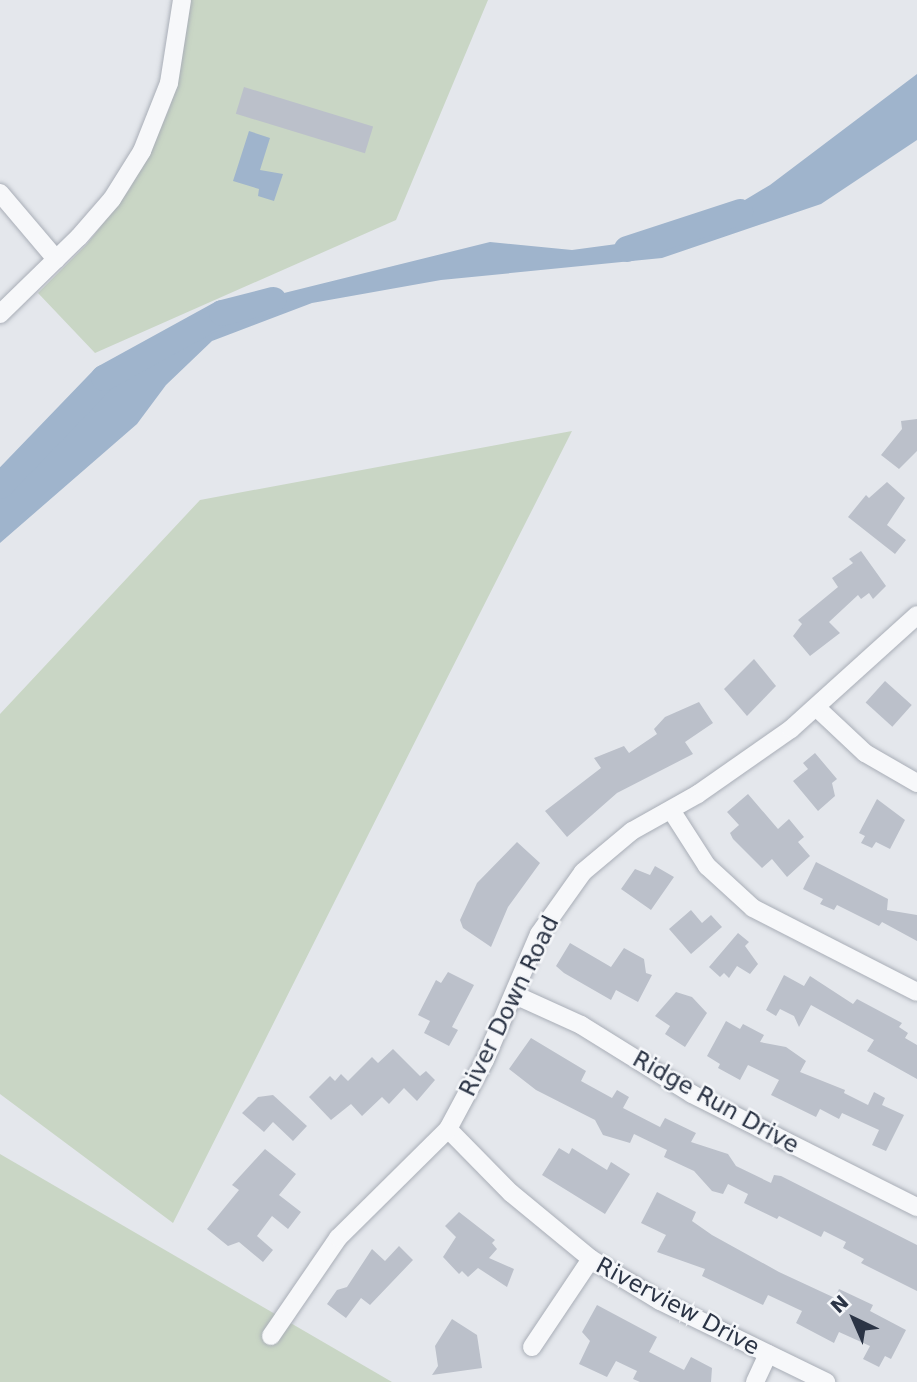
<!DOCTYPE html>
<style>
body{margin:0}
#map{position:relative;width:917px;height:1382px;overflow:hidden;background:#e4e7ec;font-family:"DejaVu Sans",sans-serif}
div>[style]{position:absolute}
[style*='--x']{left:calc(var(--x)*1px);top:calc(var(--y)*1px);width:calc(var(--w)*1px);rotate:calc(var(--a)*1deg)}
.green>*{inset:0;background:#c9d6c5}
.water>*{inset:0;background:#9fb4cc}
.river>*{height:26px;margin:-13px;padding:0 13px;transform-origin:13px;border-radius:13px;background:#9fb4cc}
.building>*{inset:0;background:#bbc0ca;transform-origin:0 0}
.roads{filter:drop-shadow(0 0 2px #a9aeb7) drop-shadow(0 0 2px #a9aeb7)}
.street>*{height:18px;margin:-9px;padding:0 9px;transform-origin:9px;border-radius:9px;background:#f7f8fa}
span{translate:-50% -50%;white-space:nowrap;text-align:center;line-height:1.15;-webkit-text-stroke:5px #f4f6f9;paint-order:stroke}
.street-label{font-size:23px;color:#2b3445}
.north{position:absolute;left:819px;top:1284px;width:70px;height:70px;-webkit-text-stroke:5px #f4f6f9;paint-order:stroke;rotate:316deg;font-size:19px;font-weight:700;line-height:28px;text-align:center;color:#2b3445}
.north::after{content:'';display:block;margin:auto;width:24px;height:32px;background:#2b3445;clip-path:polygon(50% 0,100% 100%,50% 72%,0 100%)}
</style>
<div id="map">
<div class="green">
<i style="clip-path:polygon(189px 0,488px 0,396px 220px,95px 353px,38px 293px,87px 244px,129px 190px,151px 149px,170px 107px)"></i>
<i style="clip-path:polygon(572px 431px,435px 702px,173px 1223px,0 1094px,0 714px,200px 500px)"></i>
<i style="clip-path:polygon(0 1154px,392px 1382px,0 1382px)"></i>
</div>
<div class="water">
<i style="clip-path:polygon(917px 74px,917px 140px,821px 204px,662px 258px,441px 280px,312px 303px,212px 341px,166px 385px,137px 424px,0 543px,0 490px,114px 381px,178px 332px,280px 294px,490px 242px,572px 250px,669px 237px,705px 224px,770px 185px)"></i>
<i style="clip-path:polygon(249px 131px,270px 138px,260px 170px,283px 174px,274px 201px,258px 196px,259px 189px,233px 181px)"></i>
</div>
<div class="river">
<i style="--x:627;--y:249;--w:119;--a:-18.1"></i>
<i style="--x:0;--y:486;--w:150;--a:-46.1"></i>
<i style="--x:104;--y:378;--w:135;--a:-28.8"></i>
<i style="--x:222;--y:313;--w:53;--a:-14.3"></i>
</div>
<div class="building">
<i style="left:244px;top:87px;width:135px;height:28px;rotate:17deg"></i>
<i style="clip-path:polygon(917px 419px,917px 451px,899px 469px,881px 455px,902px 429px,901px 421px)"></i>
<i style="clip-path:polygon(887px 482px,905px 498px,887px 525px,906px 540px,895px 554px,848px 517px,866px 495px,869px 498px)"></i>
<i style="clip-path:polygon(861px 551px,886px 586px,873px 599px,869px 593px,861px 599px,858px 595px,829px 622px,840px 633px,810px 656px,793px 636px,802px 624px,798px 620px,838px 587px,832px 578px,853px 563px,849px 559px)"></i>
<i style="clip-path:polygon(754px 659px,776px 686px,747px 716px,724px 689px)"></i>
<i style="left:885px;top:681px;width:36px;height:29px;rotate:42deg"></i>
<i style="clip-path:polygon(699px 702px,713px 723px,685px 742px,693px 754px,617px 793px,567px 837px,545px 811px,601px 768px,594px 758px,624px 746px,629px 753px,657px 734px,654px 729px,665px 717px)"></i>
<i style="clip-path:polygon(815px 753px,837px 779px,832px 783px,835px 796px,818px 811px,793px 781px,808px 769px,803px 763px)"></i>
<i style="clip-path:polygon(748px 794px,778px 829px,789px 819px,804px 837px,798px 842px,810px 856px,787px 877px,772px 859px,762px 868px,733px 839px,730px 833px,739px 825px,727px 812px)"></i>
<i style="clip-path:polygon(877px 799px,905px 820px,890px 849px,876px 842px,872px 848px,861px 843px,865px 836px,859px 833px)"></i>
<i style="clip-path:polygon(517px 842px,540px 863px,508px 907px,491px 947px,463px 928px,460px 920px,477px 883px)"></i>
<i style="clip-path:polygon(816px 862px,888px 899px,887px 910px,917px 915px,917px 941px,882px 922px,879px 926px,837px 905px,834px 910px,820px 904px,823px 899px,803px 889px)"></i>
<i style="clip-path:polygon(655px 866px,674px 877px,651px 910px,621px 889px,635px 869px,650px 875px)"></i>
<i style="clip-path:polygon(691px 910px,702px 923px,711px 915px,722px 927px,691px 954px,669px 929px)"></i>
<i style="clip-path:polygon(738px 933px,749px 942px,745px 946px,758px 964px,750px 974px,737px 966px,729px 978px,724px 973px,720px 977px,709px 967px)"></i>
<i style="clip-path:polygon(570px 943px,611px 967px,624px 948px,644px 959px,646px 973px,652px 975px,638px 1002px,616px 990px,611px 1000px,564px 973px,556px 966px)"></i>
<i style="clip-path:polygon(448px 972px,474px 985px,452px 1027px,458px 1030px,449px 1046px,424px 1033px,430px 1021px,418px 1015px,436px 980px,441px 983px)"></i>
<i style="clip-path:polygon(784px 975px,804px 986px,810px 976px,853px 1004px,857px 999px,902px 1023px,899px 1027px,908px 1033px,905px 1038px,917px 1045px,917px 1079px,867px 1051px,874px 1040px,811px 1005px,799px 1027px,794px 1016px,780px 1009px,776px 1016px,766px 1010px)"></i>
<i style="clip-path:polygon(676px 992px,692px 997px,707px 1013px,685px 1047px,665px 1034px,670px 1026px,655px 1016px)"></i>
<i style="clip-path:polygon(726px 1021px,740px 1029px,743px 1024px,764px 1035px,760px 1042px,786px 1047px,806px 1061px,800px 1072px,845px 1090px,844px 1093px,868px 1105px,874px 1092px,885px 1098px,882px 1105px,904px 1115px,886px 1151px,872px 1145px,879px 1130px,842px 1113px,839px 1119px,820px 1109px,816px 1117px,771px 1095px,779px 1080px,748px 1065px,740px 1080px,718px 1068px,720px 1064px,707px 1056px)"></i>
<i style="clip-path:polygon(531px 1038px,586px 1071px,581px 1081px,612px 1098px,617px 1090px,629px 1097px,623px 1108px,660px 1127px,665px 1118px,696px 1133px,691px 1142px,728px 1154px,736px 1166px,771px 1183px,774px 1175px,781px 1176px,917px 1245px,917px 1291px,861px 1263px,864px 1259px,843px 1248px,846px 1242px,824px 1231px,821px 1237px,779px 1216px,777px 1219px,744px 1203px,748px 1194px,728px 1184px,723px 1194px,712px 1191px,694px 1171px,664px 1157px,667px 1150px,634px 1134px,630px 1143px,603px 1135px,595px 1120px,536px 1090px,509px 1069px)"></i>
<i style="clip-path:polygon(393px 1049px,420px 1076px,426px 1071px,435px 1080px,417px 1101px,404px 1088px,389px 1104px,382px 1097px,362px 1116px,351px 1104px,331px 1120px,309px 1097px,330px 1076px,335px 1081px,341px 1074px,348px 1081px,372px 1057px,378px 1063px)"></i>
<i style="clip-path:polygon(273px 1095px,307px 1126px,293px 1141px,273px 1122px,264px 1132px,242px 1113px,258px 1097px)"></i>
<i style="clip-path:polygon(559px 1148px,569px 1154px,572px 1148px,607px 1170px,611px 1162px,630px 1174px,605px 1214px,542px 1175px)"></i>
<i style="clip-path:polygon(265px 1149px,296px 1174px,279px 1195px,301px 1212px,288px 1229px,272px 1216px,257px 1236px,273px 1250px,263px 1262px,239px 1242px,228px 1246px,207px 1229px,239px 1190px,232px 1185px)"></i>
<i style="clip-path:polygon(657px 1192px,696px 1212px,692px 1221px,712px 1235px,779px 1272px,835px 1298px,839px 1289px,873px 1305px,870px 1311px,906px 1330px,891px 1359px,885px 1356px,879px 1367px,863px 1359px,870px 1346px,839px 1332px,834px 1343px,796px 1323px,802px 1311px,768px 1295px,763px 1305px,702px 1276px,705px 1269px,657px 1252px,666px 1235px,641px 1223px)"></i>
<i style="clip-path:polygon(459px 1212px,495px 1240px,492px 1243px,497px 1249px,489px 1258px,514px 1269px,507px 1287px,478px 1268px,468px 1277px,462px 1271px,459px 1274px,443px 1257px,456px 1237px,445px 1226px)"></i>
<i style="clip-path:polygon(399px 1246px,413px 1260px,370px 1305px,361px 1298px,346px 1318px,327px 1304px,337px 1290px,347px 1287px,372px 1249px,385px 1261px)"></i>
<i style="clip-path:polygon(597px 1305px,657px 1337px,649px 1352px,684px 1370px,691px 1357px,712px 1368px,711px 1382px,640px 1382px,633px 1379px,637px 1371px,616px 1361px,607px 1377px,579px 1364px,590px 1341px,582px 1332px)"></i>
<i style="clip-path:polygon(452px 1319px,477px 1335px,482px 1368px,432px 1375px,438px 1366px,435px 1346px)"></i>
</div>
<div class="roads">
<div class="street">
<i style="--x:0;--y:193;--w:87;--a:49.7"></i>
<i style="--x:0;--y:314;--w:110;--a:-44.3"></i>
<i style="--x:79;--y:237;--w:50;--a:-49"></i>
<i style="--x:112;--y:199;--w:57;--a:-58"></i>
<i style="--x:142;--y:151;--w:73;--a:-68.3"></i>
<i style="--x:169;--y:83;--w:84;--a:-81.1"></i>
<i style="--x:817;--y:708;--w:66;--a:43.2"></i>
<i style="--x:865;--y:753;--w:60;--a:30"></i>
<i style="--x:671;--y:810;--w:67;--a:57.3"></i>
<i style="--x:707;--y:866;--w:62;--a:42.4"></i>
<i style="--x:753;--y:908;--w:184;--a:27.1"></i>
<i style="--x:515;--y:995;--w:72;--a:24.4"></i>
<i style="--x:581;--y:1025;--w:131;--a:31.9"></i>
<i style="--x:692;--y:1094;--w:252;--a:26.7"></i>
<i style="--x:448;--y:1129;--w:90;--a:45.5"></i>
<i style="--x:511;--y:1193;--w:104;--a:39.5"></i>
<i style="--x:591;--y:1259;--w:81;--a:31.3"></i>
<i style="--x:660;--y:1301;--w:185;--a:26"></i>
<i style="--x:271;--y:1336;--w:119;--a:-55.6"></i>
<i style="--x:338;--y:1238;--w:155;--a:-44.7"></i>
<i style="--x:448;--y:1129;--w:78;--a:-61.8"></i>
<i style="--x:485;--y:1060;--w:137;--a:-66.8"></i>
<i style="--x:539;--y:934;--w:76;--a:-54.6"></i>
<i style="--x:583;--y:872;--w:64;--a:-39.9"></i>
<i style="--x:632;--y:831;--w:76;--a:-29.3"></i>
<i style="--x:698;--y:794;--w:113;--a:-35"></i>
<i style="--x:791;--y:729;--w:170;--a:-42.1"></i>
<i style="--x:532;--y:1347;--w:106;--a:-56.2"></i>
<i style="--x:755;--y:1382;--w:31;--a:-65"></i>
</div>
</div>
<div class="street-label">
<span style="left:509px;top:1006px;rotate:-64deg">River Down Road</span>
<span style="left:716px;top:1102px;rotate:29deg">Ridge Run Drive</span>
<span style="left:678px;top:1306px;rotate:28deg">Riverview Drive</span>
</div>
<div class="north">N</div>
</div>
